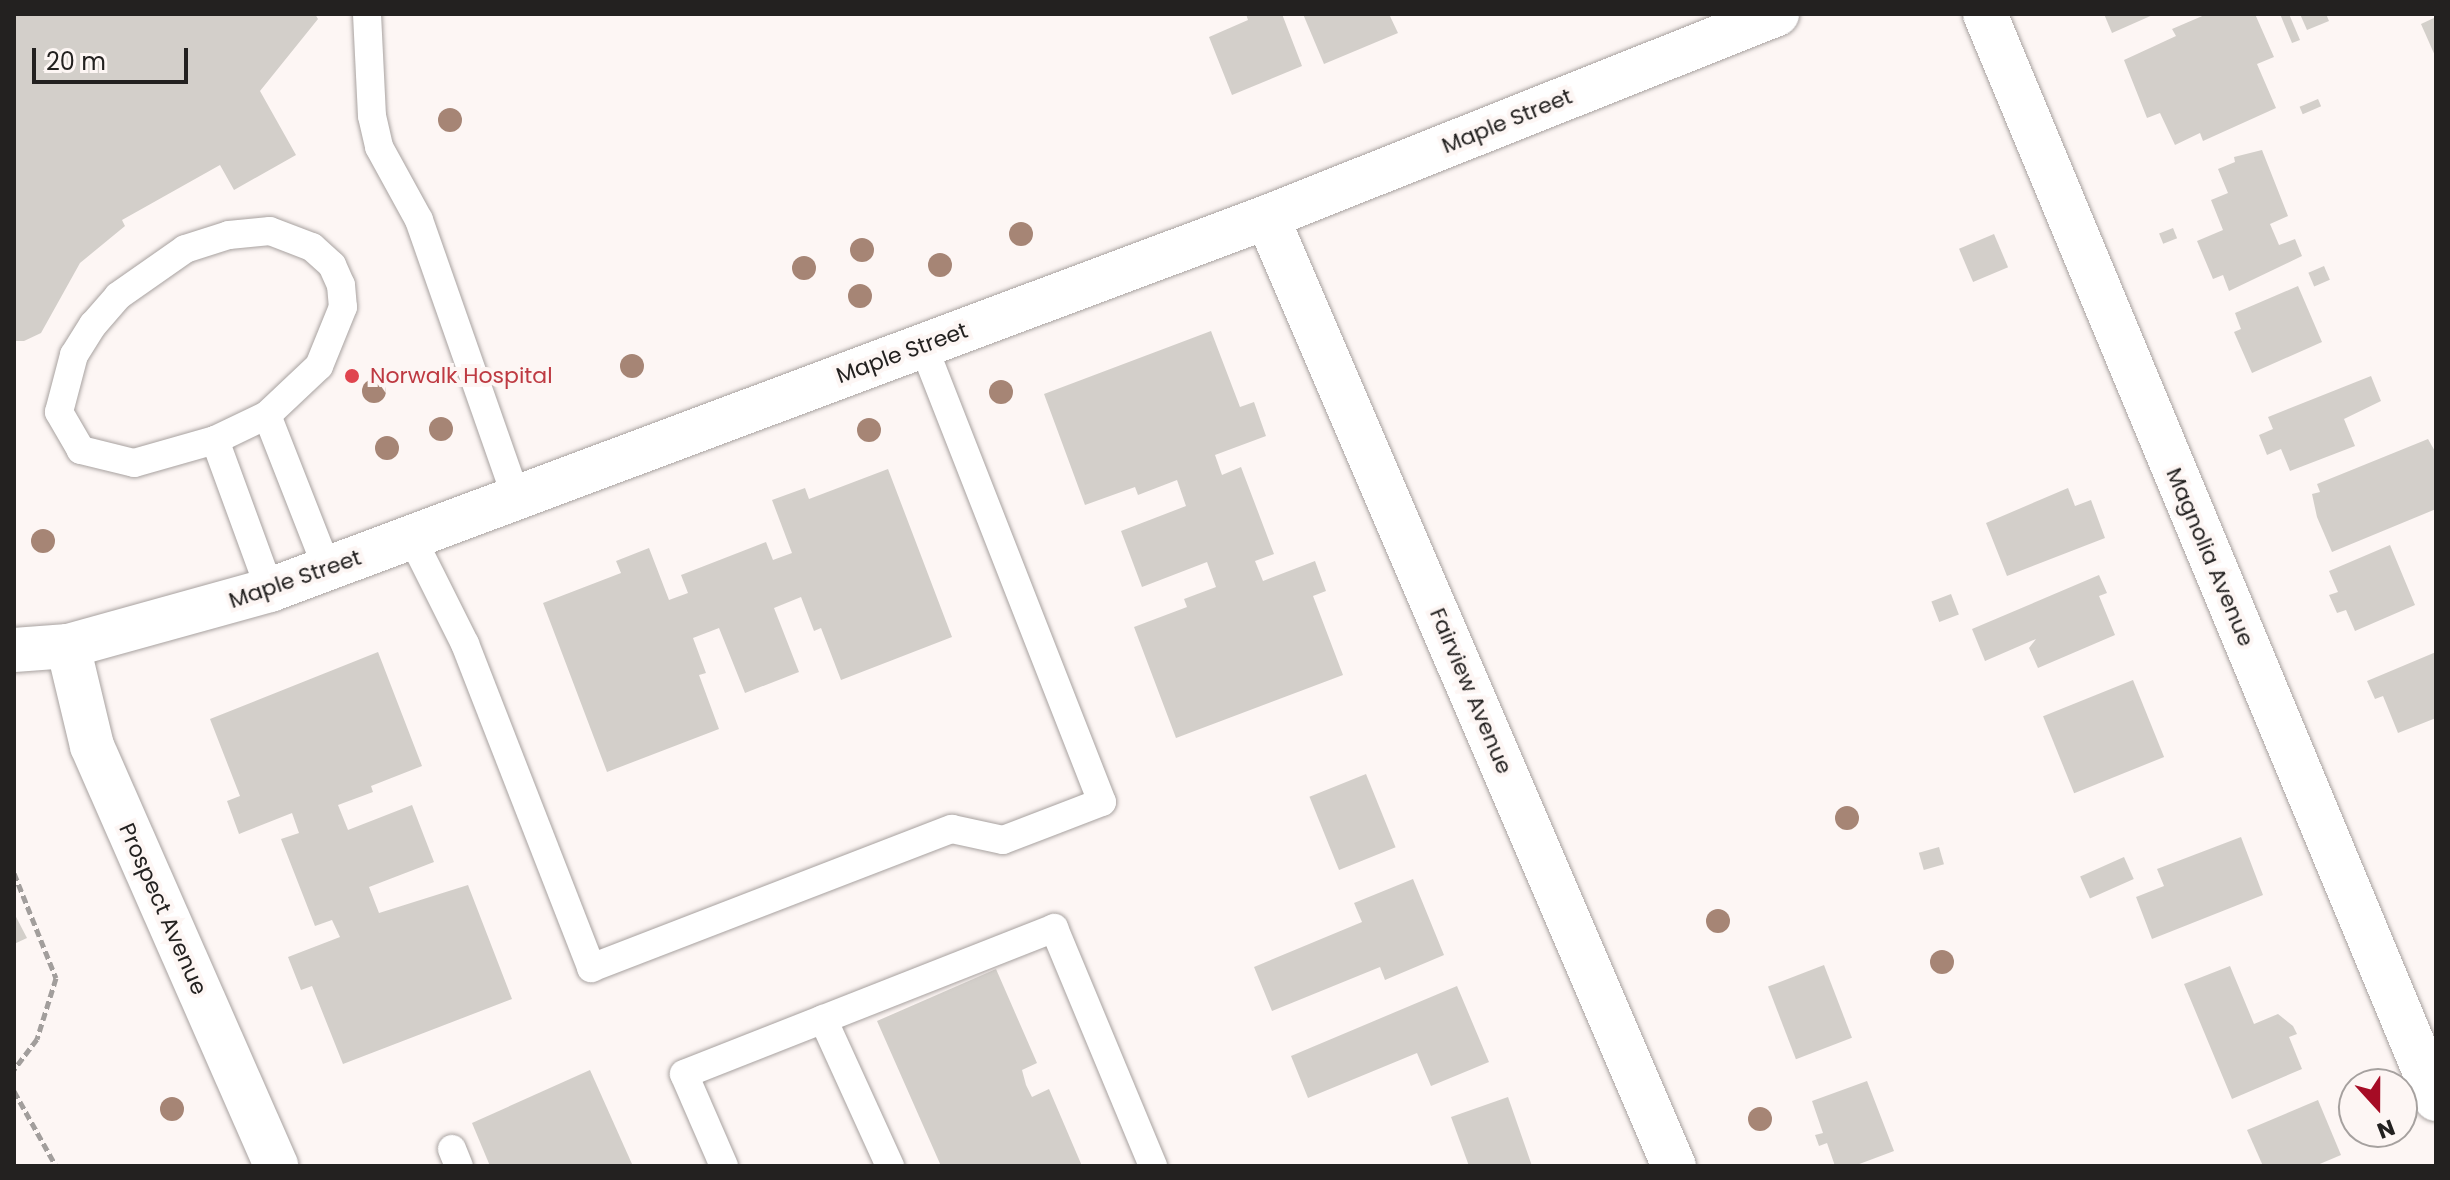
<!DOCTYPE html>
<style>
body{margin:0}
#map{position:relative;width:2450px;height:1180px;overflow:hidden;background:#fdf6f4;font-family:Poppins,sans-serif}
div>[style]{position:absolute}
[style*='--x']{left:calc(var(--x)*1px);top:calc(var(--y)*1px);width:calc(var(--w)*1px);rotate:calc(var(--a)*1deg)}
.building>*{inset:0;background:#d3cfca;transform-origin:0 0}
.path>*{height:5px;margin-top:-2.5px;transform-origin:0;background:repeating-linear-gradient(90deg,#a29e9c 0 8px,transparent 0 12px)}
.roads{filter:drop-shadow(0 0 2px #a8a2a0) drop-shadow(0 0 2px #a8a2a0)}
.lane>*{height:28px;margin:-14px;padding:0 14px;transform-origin:14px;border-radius:14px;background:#fff}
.street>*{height:44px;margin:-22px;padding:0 22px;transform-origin:22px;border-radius:22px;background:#fff}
.trees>*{width:24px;height:24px;margin:-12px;border-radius:50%;background:#a68575}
.dots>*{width:22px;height:22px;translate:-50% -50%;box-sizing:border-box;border:4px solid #fdf6f4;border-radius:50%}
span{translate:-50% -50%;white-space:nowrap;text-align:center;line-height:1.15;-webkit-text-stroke:8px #fdf6f4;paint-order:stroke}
.street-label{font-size:22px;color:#232120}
.health-label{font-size:22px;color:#be3a42}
.left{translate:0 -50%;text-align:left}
.frame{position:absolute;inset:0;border:16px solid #232120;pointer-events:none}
.north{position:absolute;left:2338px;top:1068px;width:80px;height:80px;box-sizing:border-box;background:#fdf6f4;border:2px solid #a6a19f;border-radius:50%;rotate:159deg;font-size:22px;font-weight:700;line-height:32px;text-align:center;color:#232120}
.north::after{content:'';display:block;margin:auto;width:28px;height:36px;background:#a60c25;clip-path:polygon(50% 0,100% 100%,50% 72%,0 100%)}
.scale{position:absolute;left:32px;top:48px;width:156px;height:36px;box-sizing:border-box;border:4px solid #232120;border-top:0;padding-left:10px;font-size:24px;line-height:28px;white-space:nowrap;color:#232120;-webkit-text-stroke:6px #fdf6f4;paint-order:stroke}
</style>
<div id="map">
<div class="building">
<i style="clip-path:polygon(14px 14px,315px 14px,318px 19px,260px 91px,296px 155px,234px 190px,220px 165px,122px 220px,125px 226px,80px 263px,41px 333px,24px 341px,14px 341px)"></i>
<i style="clip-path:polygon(1246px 14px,1282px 14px,1302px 66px,1232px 95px,1209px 37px,1248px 20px)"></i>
<i style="clip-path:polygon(1303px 14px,1389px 14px,1398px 33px,1324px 64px)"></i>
<i style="clip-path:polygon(2104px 14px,2155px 14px,2112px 33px)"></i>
<i style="clip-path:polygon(2207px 14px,2255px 14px,2274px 57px,2257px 64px,2276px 108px,2203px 141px,2200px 133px,2175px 145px,2160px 113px,2147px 118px,2124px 60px,2176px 36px,2172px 29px)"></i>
<i style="clip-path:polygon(2280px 14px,2289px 14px,2300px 40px,2292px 43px)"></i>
<i style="clip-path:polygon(2300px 14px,2326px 14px,2329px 21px,2307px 30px)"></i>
<i style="clip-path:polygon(2436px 17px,2436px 58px,2421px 24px)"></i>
<i style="left:2318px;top:99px;width:8px;height:20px;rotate:67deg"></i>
<i style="clip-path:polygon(2262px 150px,2288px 216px,2270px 224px,2279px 245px,2295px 239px,2302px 256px,2229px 291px,2223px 275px,2213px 279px,2197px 241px,2223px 230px,2211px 200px,2228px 193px,2218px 169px,2235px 162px,2234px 157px)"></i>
<i style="left:2173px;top:228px;width:11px;height:15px;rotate:68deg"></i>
<i style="left:1994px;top:234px;width:36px;height:38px;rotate:67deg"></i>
<i style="left:2324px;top:266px;width:15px;height:17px;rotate:67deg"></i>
<i style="clip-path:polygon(2298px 286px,2322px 342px,2252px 373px,2234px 332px,2241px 329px,2235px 313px)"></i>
<i style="clip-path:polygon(1211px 331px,1240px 407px,1254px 402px,1266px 436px,1215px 455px,1222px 475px,1241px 467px,1274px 554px,1255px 561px,1263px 581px,1315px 561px,1326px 591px,1313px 596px,1343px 675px,1176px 738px,1134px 627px,1187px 607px,1184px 599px,1216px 587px,1207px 562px,1142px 587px,1121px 531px,1186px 506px,1177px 480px,1138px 495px,1135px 487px,1085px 505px,1044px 394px)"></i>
<i style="clip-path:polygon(2371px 376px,2381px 401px,2344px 419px,2355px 446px,2290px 471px,2281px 449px,2267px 455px,2259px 435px,2273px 429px,2268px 417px)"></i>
<i style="clip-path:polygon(2428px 439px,2436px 453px,2436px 509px,2332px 552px,2317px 517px,2312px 494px,2320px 492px,2317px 484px)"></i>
<i style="clip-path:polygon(888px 469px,952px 637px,841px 680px,821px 628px,814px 631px,801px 597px,774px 608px,799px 672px,745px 693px,719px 628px,693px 638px,706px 673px,699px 675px,719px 729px,607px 772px,543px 603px,621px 573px,616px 561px,649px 548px,669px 600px,688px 593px,681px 575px,766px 542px,773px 560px,792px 553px,772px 500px,805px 488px,809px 499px)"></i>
<i style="clip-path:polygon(2068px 488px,2075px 506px,2091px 500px,2105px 538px,2007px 576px,1986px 523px)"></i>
<i style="clip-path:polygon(2390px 545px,2415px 605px,2355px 631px,2346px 610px,2337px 613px,2329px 595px,2338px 592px,2329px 571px)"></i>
<i style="clip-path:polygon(2099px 575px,2107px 593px,2099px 596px,2115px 635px,2038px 668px,2029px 648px,2036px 639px,1985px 661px,1972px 629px)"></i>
<i style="left:1951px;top:594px;width:22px;height:21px;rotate:69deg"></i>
<i style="clip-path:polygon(378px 652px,422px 766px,371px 786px,373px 792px,338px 805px,348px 830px,412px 805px,434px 862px,369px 887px,379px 913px,468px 885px,512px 999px,343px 1064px,312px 986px,301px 990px,288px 957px,340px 937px,332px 920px,315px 926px,281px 839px,299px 833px,292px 813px,239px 834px,227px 801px,240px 796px,210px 719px)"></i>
<i style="clip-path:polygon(2436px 652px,2436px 718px,2398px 733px,2383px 696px,2375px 699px,2367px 681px)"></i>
<i style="left:2133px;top:680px;width:83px;height:97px;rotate:68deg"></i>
<i style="left:1366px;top:774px;width:79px;height:61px;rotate:68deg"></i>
<i style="clip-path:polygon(2241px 837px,2263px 895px,2152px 939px,2136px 897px,2164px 886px,2157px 869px)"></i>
<i style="left:1939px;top:847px;width:18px;height:21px;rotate:74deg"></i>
<i style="left:2124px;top:857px;width:24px;height:48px;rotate:66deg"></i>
<i style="clip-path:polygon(1413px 879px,1444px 955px,1385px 980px,1380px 967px,1272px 1011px,1254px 967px,1362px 922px,1354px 903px)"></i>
<i style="clip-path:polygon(14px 913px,27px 938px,14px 944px)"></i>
<i style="left:1824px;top:965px;width:78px;height:60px;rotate:69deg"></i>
<i style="clip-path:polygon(2230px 966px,2254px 1024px,2278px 1014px,2293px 1026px,2297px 1034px,2289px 1037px,2302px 1069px,2232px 1099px,2184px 984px)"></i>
<i style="clip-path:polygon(996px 969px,1037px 1063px,1022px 1070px,1026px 1085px,1032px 1097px,1049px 1089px,1082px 1166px,941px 1166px,877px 1021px)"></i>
<i style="clip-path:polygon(1457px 986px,1489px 1062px,1431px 1086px,1417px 1053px,1308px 1098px,1291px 1056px)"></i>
<i style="clip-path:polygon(590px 1070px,632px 1164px,490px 1166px,472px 1123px)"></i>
<i style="clip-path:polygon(1867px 1081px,1894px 1151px,1854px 1166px,1835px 1166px,1827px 1143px,1819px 1146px,1815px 1135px,1823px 1133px,1812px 1101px)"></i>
<i style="clip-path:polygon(1508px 1097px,1532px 1166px,1469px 1166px,1451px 1117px)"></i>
<i style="clip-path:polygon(2318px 1100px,2341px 1155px,2315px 1166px,2263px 1166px,2247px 1130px)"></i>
</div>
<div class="path">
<i style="--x:14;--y:873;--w:113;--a:68.2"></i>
<i style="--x:56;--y:978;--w:64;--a:107.3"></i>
<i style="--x:37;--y:1039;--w:38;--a:127"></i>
<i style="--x:14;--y:1091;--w:86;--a:60.8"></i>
</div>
<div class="roads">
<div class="lane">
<i style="--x:367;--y:14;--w:102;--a:87.2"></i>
<i style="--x:372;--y:116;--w:32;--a:77"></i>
<i style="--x:379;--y:147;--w:83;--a:61.3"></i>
<i style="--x:419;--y:220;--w:293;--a:70.7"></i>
<i style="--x:270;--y:231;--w:45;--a:20.9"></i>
<i style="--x:312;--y:247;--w:27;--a:42"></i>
<i style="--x:332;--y:265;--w:22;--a:66"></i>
<i style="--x:341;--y:285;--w:22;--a:85"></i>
<i style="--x:343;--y:307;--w:64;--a:112.1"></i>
<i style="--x:319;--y:366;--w:71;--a:136.7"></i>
<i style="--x:267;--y:415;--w:58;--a:154.3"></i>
<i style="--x:215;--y:440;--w:84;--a:164.1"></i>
<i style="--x:134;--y:463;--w:55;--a:-166.2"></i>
<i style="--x:81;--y:450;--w:44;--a:-120.1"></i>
<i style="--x:59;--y:412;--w:59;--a:-75.3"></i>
<i style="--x:74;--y:355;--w:36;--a:-58"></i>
<i style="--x:93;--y:325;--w:38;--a:-49"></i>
<i style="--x:118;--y:296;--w:82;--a:-35"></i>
<i style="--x:185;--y:249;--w:46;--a:-17.7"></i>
<i style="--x:229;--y:235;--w:41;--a:-5.6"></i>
<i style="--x:267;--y:415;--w:164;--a:68.6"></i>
<i style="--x:215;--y:440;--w:160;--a:69.9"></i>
<i style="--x:411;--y:536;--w:121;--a:63.4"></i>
<i style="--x:465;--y:644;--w:348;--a:68.7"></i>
<i style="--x:591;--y:968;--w:387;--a:-21.1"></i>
<i style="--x:952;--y:829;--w:52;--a:12.2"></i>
<i style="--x:1003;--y:840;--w:106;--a:-21"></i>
<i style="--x:1102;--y:802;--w:491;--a:-111.4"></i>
<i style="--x:823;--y:1019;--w:162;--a:65.5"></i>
<i style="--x:452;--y:1149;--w:18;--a:68"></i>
<i style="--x:724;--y:1166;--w:100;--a:-113.5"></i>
<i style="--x:684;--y:1074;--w:398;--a:-21.5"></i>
<i style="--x:1054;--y:928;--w:258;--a:67.4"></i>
</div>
<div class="street">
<i style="--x:1985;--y:14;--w:1175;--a:67.43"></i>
<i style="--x:1267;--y:217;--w:1033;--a:66.79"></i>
<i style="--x:68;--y:646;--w:103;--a:76.5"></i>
<i style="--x:92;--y:746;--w:459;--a:66.3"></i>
<i style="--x:14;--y:650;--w:54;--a:-4.2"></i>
<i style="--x:68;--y:646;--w:210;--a:-15.5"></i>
<i style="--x:270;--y:590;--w:1064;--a:-20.51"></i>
<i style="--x:1267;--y:217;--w:549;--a:-21.7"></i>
</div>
</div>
<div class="trees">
<i style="left:450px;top:120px"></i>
<i style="left:1021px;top:234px"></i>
<i style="left:862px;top:250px"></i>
<i style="left:940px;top:265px"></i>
<i style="left:804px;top:268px"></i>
<i style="left:860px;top:296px"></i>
<i style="left:632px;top:366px"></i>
<i style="left:374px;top:391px"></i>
<i style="left:1001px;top:392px"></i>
<i style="left:441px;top:429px"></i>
<i style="left:869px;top:430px"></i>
<i style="left:387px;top:448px"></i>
<i style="left:43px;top:541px"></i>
<i style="left:1847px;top:818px"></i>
<i style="left:1718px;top:921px"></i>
<i style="left:1942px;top:962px"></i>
<i style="left:172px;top:1109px"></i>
<i style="left:1760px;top:1119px"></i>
</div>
<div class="dots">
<i style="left:352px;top:376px;background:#e0444e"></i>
</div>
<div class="street-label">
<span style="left:1507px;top:121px;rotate:-22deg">Maple Street</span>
<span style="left:902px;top:353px;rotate:-20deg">Maple Street</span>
<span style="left:2210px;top:557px;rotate:67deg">Magnolia Avenue</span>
<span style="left:295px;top:579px;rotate:-19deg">Maple Street</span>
<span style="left:1471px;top:691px;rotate:67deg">Fairview Avenue</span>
<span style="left:163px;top:909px;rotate:66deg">Prospect Avenue</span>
</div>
<div class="health-label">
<span class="left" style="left:370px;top:376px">Norwalk Hospital</span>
</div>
<div class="frame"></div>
<div class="north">N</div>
<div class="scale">20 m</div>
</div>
